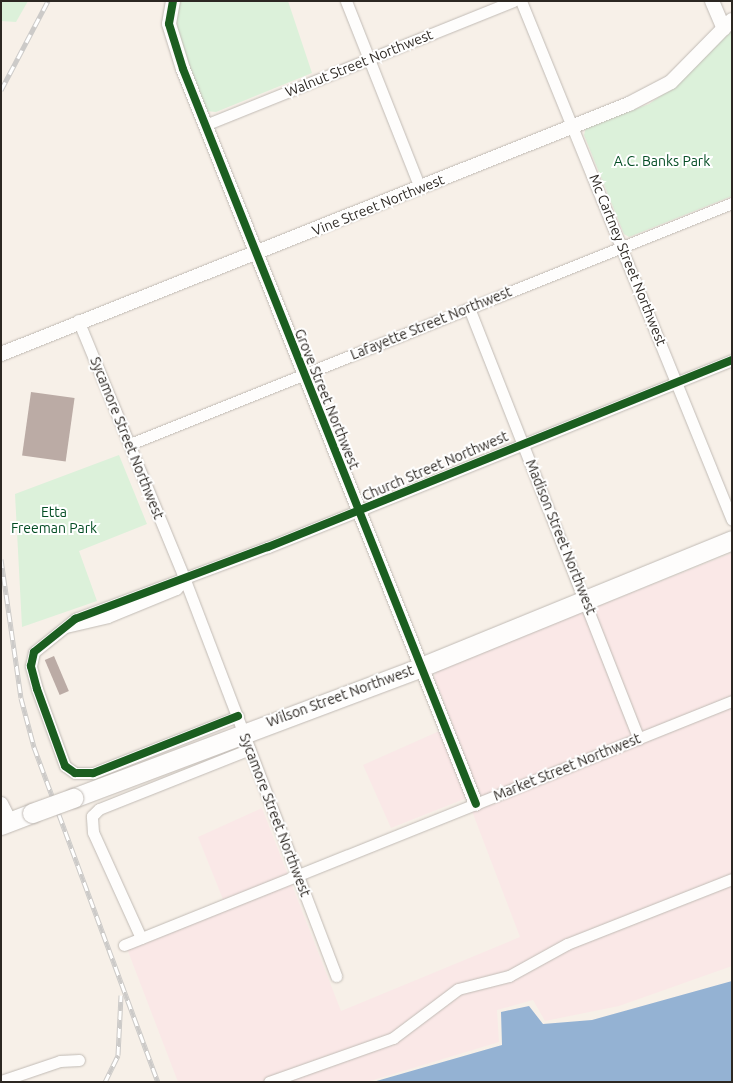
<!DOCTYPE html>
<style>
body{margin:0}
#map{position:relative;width:733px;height:1083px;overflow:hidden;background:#f7f0e8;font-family:Ubuntu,sans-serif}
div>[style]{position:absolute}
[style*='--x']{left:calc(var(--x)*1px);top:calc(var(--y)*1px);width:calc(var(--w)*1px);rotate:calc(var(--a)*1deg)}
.industrial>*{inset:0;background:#fae8e7}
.green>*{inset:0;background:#dcf1da}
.water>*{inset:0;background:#94b2d3}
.building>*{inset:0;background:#bbaba5;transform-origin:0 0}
.roads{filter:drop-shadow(0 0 1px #c1bbb5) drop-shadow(0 0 1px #c1bbb5)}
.minor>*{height:11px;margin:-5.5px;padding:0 5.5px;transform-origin:5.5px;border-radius:5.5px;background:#fefdfc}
.tertiary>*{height:14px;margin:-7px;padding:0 7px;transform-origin:7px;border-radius:7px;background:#fefdfc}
.trunk>*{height:19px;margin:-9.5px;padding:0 9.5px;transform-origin:9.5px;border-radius:9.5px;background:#fefdfc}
.rail>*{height:5px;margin-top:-2.5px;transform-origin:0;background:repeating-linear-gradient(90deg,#fff 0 9px,#cccac8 0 18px);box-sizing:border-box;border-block:1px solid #cccac8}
.bridges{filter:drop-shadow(0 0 1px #c1bbb5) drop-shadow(0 0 1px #c1bbb5)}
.trunk-bridge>*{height:19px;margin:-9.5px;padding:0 9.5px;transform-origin:9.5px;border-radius:9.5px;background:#fefdfc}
.cycleway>*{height:8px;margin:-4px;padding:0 4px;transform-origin:4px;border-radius:4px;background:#1b5e20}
span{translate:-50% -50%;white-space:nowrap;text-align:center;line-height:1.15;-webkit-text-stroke:4px #fff;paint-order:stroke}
.street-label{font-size:14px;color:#2c2722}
.park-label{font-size:14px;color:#044d24}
.frame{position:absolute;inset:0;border:2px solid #2c2722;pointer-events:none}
</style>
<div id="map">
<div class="industrial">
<i style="clip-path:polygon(732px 553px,732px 966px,619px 1006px,545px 1021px,533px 1000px,497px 1010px,499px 1042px,367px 1082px,178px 1082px,126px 946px,226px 907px,198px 837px,262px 808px,341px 1011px,520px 937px,467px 798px,391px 828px,363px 765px,453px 725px,434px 677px,438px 669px)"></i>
</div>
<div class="green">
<i style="clip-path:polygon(1px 1px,28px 1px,16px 22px,1px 21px)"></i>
<i style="clip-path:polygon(177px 1px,288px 1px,312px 73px,216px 112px,206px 111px,177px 36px)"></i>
<i style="clip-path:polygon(732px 27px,732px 196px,629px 237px,624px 234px,584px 135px,586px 127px,649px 104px,680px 82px)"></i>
<i style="clip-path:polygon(119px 455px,147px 524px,79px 551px,97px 601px,22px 627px,15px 494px)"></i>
</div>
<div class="water">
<i style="clip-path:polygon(732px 981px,732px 1082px,373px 1082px,502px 1045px,501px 1012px,529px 1006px,543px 1024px,592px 1020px)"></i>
</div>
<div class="building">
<i style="left:31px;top:392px;width:44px;height:64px;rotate:8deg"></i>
<i style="left:54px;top:656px;width:38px;height:10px;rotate:67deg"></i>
</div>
<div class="roads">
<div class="minor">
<i style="--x:346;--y:1;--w:201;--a:68.4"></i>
<i style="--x:521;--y:1;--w:560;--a:67.88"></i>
<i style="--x:205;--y:125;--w:332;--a:-21.9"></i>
<i style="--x:469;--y:308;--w:463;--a:68.5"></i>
<i style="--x:78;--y:320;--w:281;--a:67.6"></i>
<i style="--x:185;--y:580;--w:424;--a:69.1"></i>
<i style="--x:130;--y:444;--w:648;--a:-21.82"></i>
<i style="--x:66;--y:627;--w:43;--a:-13.4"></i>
<i style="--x:108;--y:617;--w:74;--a:-22.4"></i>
<i style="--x:176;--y:589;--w:13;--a:-45"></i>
<i style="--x:238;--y:716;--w:156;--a:158.5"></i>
<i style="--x:93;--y:773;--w:18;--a:180"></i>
<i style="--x:75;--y:773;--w:12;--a:-145"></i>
<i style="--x:65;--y:766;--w:82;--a:-110"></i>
<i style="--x:37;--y:689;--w:24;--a:-105"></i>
<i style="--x:31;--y:666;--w:14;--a:-78"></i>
<i style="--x:34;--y:652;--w:53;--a:-38.8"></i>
<i style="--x:75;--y:619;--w:206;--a:-20.5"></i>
<i style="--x:268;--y:547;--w:500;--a:-21.95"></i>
<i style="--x:141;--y:938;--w:116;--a:-114.4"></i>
<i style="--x:93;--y:832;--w:16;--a:-94"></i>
<i style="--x:92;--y:816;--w:10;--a:-45"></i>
<i style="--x:99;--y:809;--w:162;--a:-21.7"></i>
<i style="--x:124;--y:945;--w:655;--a:-21.87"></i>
<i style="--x:1;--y:1081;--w:62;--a:-18.7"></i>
<i style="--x:60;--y:1061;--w:19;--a:-3"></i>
<i style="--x:269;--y:1082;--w:132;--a:-19.5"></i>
<i style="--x:393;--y:1038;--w:81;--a:-37"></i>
<i style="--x:458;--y:989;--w:53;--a:-14.3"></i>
<i style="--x:509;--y:976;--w:66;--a:-28.9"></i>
<i style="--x:567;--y:944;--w:177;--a:-21.5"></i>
</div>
<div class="tertiary">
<i style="--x:173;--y:1;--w:23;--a:100"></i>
<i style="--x:169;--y:24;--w:47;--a:72.7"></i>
<i style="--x:183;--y:69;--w:791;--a:68.27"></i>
<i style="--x:712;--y:1;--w:30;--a:67"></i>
<i style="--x:1;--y:354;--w:676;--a:-21.71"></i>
<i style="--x:629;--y:104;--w:47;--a:-27.6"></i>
<i style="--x:671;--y:82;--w:87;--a:-45.5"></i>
<i style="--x:1;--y:804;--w:13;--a:63"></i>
<i style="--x:7;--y:816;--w:11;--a:124"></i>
</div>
<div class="trunk">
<i style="--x:73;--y:798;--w:372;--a:-20.6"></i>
<i style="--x:421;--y:667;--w:336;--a:-22.2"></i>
<i style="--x:1;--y:825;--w:33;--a:-21"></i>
</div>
</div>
<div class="rail">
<i style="--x:1;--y:90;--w:101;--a:-62.2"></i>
<i style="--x:1;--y:559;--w:140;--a:81.8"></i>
<i style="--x:21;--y:698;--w:51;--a:75.1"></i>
<i style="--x:34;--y:747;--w:357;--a:69.7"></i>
<i style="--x:105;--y:1082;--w:30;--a:-64"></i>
<i style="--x:118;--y:1055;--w:60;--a:-87.1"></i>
</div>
<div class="bridges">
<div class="trunk-bridge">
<i style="--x:32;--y:813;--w:44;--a:-20.1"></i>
</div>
</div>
<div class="cycleway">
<i style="--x:173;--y:1;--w:23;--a:100"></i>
<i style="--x:169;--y:24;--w:47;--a:72.7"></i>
<i style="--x:183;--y:69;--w:791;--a:68.27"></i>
<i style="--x:238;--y:716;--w:156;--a:158.5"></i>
<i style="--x:93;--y:773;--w:18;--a:180"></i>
<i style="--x:75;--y:773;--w:12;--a:-145"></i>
<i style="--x:65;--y:766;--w:82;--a:-110"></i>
<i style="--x:37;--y:689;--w:24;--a:-105"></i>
<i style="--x:31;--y:666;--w:14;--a:-78"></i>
<i style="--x:34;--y:652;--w:53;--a:-38.8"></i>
<i style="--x:75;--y:619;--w:206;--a:-20.5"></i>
<i style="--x:268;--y:547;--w:500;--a:-21.95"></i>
</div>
<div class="street-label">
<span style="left:359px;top:63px;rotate:-22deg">Walnut Street Northwest</span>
<span style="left:378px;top:205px;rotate:-22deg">Vine Street Northwest</span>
<span style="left:628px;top:260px;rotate:68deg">Mc Cartney Street Northwest</span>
<span style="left:431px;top:323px;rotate:-22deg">Lafayette Street Northwest</span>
<span style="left:327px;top:399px;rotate:68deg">Grove Street Northwest</span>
<span style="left:127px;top:438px;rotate:68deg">Sycamore Street Northwest</span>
<span style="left:435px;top:466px;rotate:-23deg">Church Street Northwest</span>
<span style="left:561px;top:537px;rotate:68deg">Madison Street Northwest</span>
<span style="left:340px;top:696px;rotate:-20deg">Wilson Street Northwest</span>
<span style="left:567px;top:767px;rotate:-22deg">Market Street Northwest</span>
<span style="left:275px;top:815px;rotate:69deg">Sycamore Street Northwest</span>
</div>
<div class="park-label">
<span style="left:662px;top:161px">A.C. Banks Park</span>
<span style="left:54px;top:520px">Etta<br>Freeman Park</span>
</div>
<div class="frame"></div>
</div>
